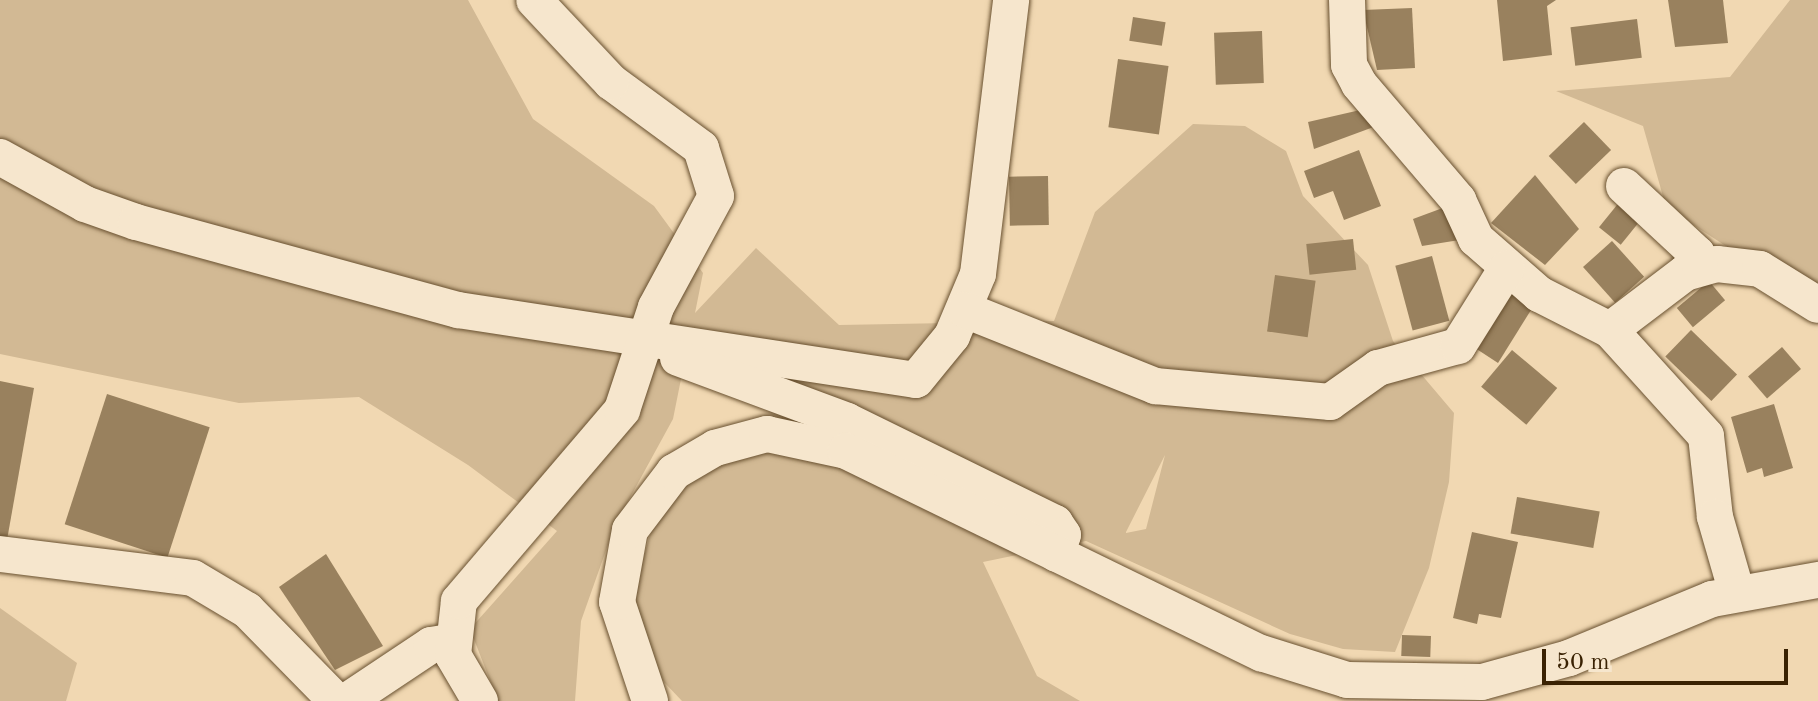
<!DOCTYPE html>
<style>
body{margin:0}
#map{position:relative;width:1818px;height:701px;overflow:hidden;background:#f1d8b2;font-family:"Old Standard TT",serif}
div>[style]{position:absolute}
[style*='--x']{left:calc(var(--x)*1px);top:calc(var(--y)*1px);width:calc(var(--w)*1px);rotate:calc(var(--a)*1deg)}
.green>*{inset:0;background:#d2b994}
.building>*{inset:0;background:#99815e;transform-origin:0 0}
.roads{filter:drop-shadow(0 0 2px #68502f) drop-shadow(0 0 2px #68502f)}
.street>*{height:36px;margin:-18px;padding:0 18px;transform-origin:18px;border-radius:18px;background:#f6e6cd}
span{translate:-50% -50%;white-space:nowrap;text-align:center;line-height:1.15;-webkit-text-stroke:7px #f6e6cd;paint-order:stroke}
.scale{position:absolute;left:1542px;top:649px;width:246px;height:36px;box-sizing:border-box;border:4px solid #3a2203;border-top:0;padding-left:10px;font-size:24px;line-height:28px;white-space:nowrap;color:#3a2203;-webkit-text-stroke:6px #f6e6cd;paint-order:stroke}
</style>
<div id="map">
<div class="green">
<i style="clip-path:polygon(evenodd,0 0,468px 0,533px 119px,654px 206px,703px 273px,695px 313px,756px 248px,839px 325px,1054px 321px,1095px 212px,1193px 124px,1245px 126px,1286px 151px,1303px 196px,1368px 265px,1393px 341px,1454px 413px,1449px 482px,1429px 568px,1395px 652px,1343px 649px,1290px 634px,1086px 541px,983px 562px,1037px 676px,1080px 701px,682px 701px,646px 663px,628px 614px,651px 531px,703px 463px,820px 438px,688px 344px,673px 419px,615px 525px,581px 621px,575px 701px,498px 701px,470px 629px,557px 531px,468px 465px,359px 397px,239px 403px,0 354px,0 0,1165px 455px,1146px 529px,1126px 533px,1126px 532px,1165px 455px)"></i>
<i style="clip-path:polygon(1790px 0,1818px 0,1818px 299px,1807px 299px,1666px 207px,1643px 126px,1556px 91px,1730px 77px)"></i>
<i style="clip-path:polygon(0 608px,77px 663px,66px 701px,0 701px)"></i>
</div>
<div class="building">
<i style="clip-path:polygon(1497px 0,1556px 0,1547px 6px,1552px 55px,1503px 61px)"></i>
<i style="clip-path:polygon(1668px 0,1723px 0,1728px 43px,1675px 47px)"></i>
<i style="clip-path:polygon(1412px 8px,1415px 68px,1377px 70px,1363px 10px)"></i>
<i style="left:1133px;top:17px;width:33px;height:24px;rotate:9deg"></i>
<i style="left:1637px;top:19px;width:39px;height:67px;rotate:83deg"></i>
<i style="left:1262px;top:31px;width:52px;height:48px;rotate:88deg"></i>
<i style="left:1118px;top:59px;width:51px;height:69px;rotate:8deg"></i>
<i style="clip-path:polygon(1369px 108px,1379px 125px,1314px 149px,1308px 122px)"></i>
<i style="left:1584px;top:122px;width:39px;height:49px;rotate:46deg"></i>
<i style="clip-path:polygon(1359px 150px,1381px 206px,1344px 220px,1333px 191px,1314px 198px,1304px 171px)"></i>
<i style="clip-path:polygon(1535px 175px,1579px 229px,1545px 265px,1491px 223px)"></i>
<i style="left:1048px;top:176px;width:49px;height:39px;rotate:89deg"></i>
<i style="left:1621px;top:200px;width:28px;height:35px;rotate:39deg"></i>
<i style="clip-path:polygon(1448px 206px,1472px 238px,1422px 246px,1413px 219px)"></i>
<i style="left:1353px;top:239px;width:31px;height:47px;rotate:84deg"></i>
<i style="left:1612px;top:241px;width:48px;height:39px;rotate:48deg"></i>
<i style="left:1432px;top:256px;width:67px;height:38px;rotate:75deg"></i>
<i style="left:1275px;top:275px;width:41px;height:57px;rotate:8deg"></i>
<i style="left:1709px;top:281px;width:25px;height:42px;rotate:50deg"></i>
<i style="clip-path:polygon(1504px 282px,1536px 302px,1498px 363px,1472px 346px)"></i>
<i style="left:1691px;top:330px;width:64px;height:37px;rotate:44deg"></i>
<i style="left:1782px;top:347px;width:29px;height:45px;rotate:49deg"></i>
<i style="left:1512px;top:350px;width:59px;height:48px;rotate:40deg"></i>
<i style="clip-path:polygon(0 381px,34px 388px,7px 540px,0 539px)"></i>
<i style="left:107px;top:394px;width:108px;height:137px;rotate:18deg"></i>
<i style="clip-path:polygon(1774px 404px,1793px 468px,1764px 477px,1762px 468px,1747px 473px,1731px 417px)"></i>
<i style="left:1517px;top:497px;width:84px;height:37px;rotate:10deg"></i>
<i style="clip-path:polygon(1472px 532px,1518px 542px,1501px 618px,1479px 614px,1477px 624px,1453px 618px)"></i>
<i style="clip-path:polygon(326px 554px,383px 646px,335px 670px,279px 587px)"></i>
<i style="left:1402px;top:635px;width:29px;height:21px;rotate:2deg"></i>
</div>
<div class="roads">
<div class="street">
<i style="--x:1347;--y:0;--w:65;--a:88.2"></i>
<i style="--x:1349;--y:65;--w:21;--a:62"></i>
<i style="--x:1359;--y:84;--w:153;--a:49.5"></i>
<i style="--x:1458;--y:200;--w:43;--a:65.2"></i>
<i style="--x:1476;--y:239;--w:84;--a:41.1"></i>
<i style="--x:1539;--y:294;--w:80;--a:26.9"></i>
<i style="--x:1610;--y:330;--w:94;--a:-37.2"></i>
<i style="--x:1685;--y:273;--w:33;--a:-16"></i>
<i style="--x:1717;--y:264;--w:43;--a:6.6"></i>
<i style="--x:1760;--y:269;--w:68;--a:31.8"></i>
<i style="--x:0;--y:157;--w:97;--a:28.9"></i>
<i style="--x:85;--y:204;--w:54;--a:19.4"></i>
<i style="--x:136;--y:222;--w:334;--a:15.3"></i>
<i style="--x:458;--y:310;--w:463;--a:8.7"></i>
<i style="--x:916;--y:380;--w:57;--a:-50.7"></i>
<i style="--x:952;--y:336;--w:67;--a:-67.2"></i>
<i style="--x:978;--y:274;--w:276;--a:-83.1"></i>
<i style="--x:1624;--y:186;--w:100;--a:43"></i>
<i style="--x:1697;--y:254;--w:12;--a:76"></i>
<i style="--x:965;--y:310;--w:205;--a:21.8"></i>
<i style="--x:1155;--y:386;--w:176;--a:5.2"></i>
<i style="--x:1330;--y:402;--w:59;--a:-35.3"></i>
<i style="--x:1378;--y:368;--w:83;--a:-15.4"></i>
<i style="--x:1458;--y:346;--w:92;--a:-57.9"></i>
<i style="--x:1610;--y:330;--w:143;--a:47.8"></i>
<i style="--x:1706;--y:436;--w:81;--a:83.7"></i>
<i style="--x:1715;--y:517;--w:79;--a:73.9"></i>
<i style="--x:678;--y:358;--w:180;--a:20.4"></i>
<i style="--x:847;--y:421;--w:232;--a:26.1"></i>
<i style="--x:1055;--y:523;--w:14;--a:56"></i>
<i style="--x:1063;--y:535;--w:20;--a:110"></i>
<i style="--x:0;--y:554;--w:194;--a:7.1"></i>
<i style="--x:193;--y:578;--w:63;--a:30.7"></i>
<i style="--x:247;--y:610;--w:127;--a:45.6"></i>
<i style="--x:347;--y:701;--w:101;--a:-33.7"></i>
<i style="--x:431;--y:645;--w:20;--a:-9"></i>
<i style="--x:480;--y:701;--w:53;--a:-120.4"></i>
<i style="--x:453;--y:655;--w:54;--a:-83.7"></i>
<i style="--x:459;--y:601;--w:251;--a:-49.5"></i>
<i style="--x:622;--y:410;--w:108;--a:-71.7"></i>
<i style="--x:656;--y:307;--w:126;--a:-61.6"></i>
<i style="--x:716;--y:196;--w:50;--a:-107.4"></i>
<i style="--x:701;--y:148;--w:112;--a:-143.7"></i>
<i style="--x:611;--y:82;--w:112;--a:-133.2"></i>
<i style="--x:650;--y:701;--w:104;--a:-108.4"></i>
<i style="--x:617;--y:602;--w:73;--a:-79.8"></i>
<i style="--x:630;--y:530;--w:73;--a:-52.8"></i>
<i style="--x:674;--y:472;--w:48;--a:-30.3"></i>
<i style="--x:715;--y:448;--w:54;--a:-15.1"></i>
<i style="--x:767;--y:434;--w:81;--a:12.1"></i>
<i style="--x:846;--y:451;--w:462;--a:26"></i>
<i style="--x:1261;--y:653;--w:90;--a:17.4"></i>
<i style="--x:1347;--y:680;--w:135;--a:0.8"></i>
<i style="--x:1482;--y:682;--w:90;--a:-15.4"></i>
<i style="--x:1569;--y:658;--w:155;--a:-22.4"></i>
<i style="--x:1712;--y:599;--w:108;--a:-10.2"></i>
</div>
</div>
<div class="scale">50 m</div>
</div>
